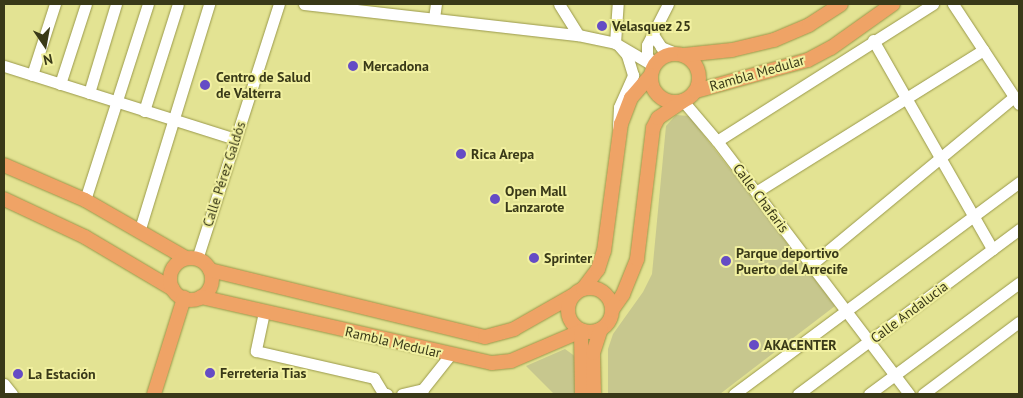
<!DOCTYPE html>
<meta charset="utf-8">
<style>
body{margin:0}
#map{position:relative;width:1023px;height:398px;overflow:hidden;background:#e3e393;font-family:"PT Sans",sans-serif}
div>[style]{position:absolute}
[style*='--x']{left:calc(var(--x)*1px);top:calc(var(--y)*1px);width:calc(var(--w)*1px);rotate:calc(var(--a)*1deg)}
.green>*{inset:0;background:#c7c78e}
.roads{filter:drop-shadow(0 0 1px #9a994b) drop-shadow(0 0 1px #9a994b)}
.minor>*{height:11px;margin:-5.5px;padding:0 5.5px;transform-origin:5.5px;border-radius:5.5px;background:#fff}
.major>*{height:14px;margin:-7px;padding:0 7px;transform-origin:7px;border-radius:7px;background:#efa366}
.major>.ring{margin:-7px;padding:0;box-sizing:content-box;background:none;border:14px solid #efa366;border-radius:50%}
.dots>*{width:14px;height:14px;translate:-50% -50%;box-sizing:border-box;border:2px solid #f1f0a0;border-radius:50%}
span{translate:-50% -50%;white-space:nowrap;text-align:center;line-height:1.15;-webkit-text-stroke:4px #f1f0a0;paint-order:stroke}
.poi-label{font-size:14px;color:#393918;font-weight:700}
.left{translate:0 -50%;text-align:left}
.street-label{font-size:14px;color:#393918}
.frame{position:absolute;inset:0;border:5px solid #393918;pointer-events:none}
.north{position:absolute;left:20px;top:20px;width:50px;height:50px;-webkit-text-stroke:4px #f1f0a0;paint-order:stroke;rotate:168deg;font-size:14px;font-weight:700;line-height:20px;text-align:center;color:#393918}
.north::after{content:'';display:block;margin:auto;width:18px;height:22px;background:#393918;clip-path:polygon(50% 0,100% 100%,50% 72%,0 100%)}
</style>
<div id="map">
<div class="green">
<i style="clip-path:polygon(676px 115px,689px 116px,835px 306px,720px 394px,608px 394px,608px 349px,613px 334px,643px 292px,652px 274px,666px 126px)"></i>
<i style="clip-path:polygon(565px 349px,576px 357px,577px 394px,554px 394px,526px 366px)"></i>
</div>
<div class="roads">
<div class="minor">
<i style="--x:304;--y:4;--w:276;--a:6.5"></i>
<i style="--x:578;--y:35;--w:38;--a:12"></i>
<i style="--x:615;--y:43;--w:45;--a:30.5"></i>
<i style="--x:559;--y:4;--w:36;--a:58"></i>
<i style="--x:953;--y:4;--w:120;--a:56.6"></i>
<i style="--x:434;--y:18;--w:14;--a:-82"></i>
<i style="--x:652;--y:33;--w:17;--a:57"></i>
<i style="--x:661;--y:47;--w:16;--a:22"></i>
<i style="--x:873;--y:40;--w:241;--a:60.3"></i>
<i style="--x:615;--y:43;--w:39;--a:-86"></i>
<i style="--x:653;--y:65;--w:12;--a:-121"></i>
<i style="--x:647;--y:55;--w:10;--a:-90"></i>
<i style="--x:647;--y:45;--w:46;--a:-62.9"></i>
<i style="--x:4;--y:66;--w:242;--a:17.5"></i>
<i style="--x:32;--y:75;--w:75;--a:-72.1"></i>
<i style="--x:60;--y:84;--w:84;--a:-72"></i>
<i style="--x:89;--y:93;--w:93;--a:-73.1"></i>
<i style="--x:683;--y:101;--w:52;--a:49.6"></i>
<i style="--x:717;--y:141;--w:318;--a:52.8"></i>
<i style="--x:144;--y:111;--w:112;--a:-72.4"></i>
<i style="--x:618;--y:127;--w:20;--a:-87"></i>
<i style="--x:619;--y:107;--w:35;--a:-66"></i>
<i style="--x:633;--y:75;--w:21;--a:-107"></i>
<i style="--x:627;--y:55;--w:11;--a:-131"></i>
<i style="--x:717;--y:141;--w:256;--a:-32.4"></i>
<i style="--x:756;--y:192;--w:268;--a:-32"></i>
<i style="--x:85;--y:200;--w:206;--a:-72.2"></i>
<i style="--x:139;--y:232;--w:239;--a:-72.9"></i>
<i style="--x:197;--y:259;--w:268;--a:-72.2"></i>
<i style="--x:812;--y:264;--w:262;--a:-39.6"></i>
<i style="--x:264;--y:312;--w:40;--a:102"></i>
<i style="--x:256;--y:351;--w:121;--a:12.9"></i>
<i style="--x:374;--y:378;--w:17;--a:59"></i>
<i style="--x:383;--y:393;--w:4;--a:14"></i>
<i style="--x:4;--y:384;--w:13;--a:51"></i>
<i style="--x:402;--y:394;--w:22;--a:-13"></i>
<i style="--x:423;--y:389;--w:43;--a:-51.5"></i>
<i style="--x:734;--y:394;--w:355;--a:-36.6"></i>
<i style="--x:798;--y:394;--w:276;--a:-36.7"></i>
<i style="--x:869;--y:394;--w:187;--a:-36.5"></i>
<i style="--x:923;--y:394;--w:120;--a:-36.9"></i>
</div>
<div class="major">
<i class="ring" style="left:651px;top:54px;width:34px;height:34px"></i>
<i style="--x:684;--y:55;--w:48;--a:-5.9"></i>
<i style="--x:732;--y:50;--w:43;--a:-13.4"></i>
<i style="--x:774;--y:40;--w:38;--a:-23"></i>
<i style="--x:809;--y:25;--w:38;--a:-33"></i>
<i style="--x:696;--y:91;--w:116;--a:-15.5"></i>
<i style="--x:808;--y:60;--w:26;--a:-28"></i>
<i style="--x:831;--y:48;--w:76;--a:-35.4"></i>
<i style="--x:4;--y:165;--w:88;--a:23.4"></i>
<i style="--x:85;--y:200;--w:116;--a:29.9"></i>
<i style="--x:4;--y:199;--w:89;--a:25.1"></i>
<i style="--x:85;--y:237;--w:102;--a:30.6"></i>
<i class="ring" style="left:170px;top:258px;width:28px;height:28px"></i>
<i style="--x:210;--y:270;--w:283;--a:13.7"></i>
<i style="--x:485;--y:337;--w:30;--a:-15"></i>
<i style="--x:514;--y:329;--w:67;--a:-29.6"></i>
<i class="ring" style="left:568px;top:288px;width:30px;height:30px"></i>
<i style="--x:583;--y:289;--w:25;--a:-53"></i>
<i style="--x:598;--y:269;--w:19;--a:-72"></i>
<i style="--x:604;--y:251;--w:128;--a:-82.4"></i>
<i style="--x:621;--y:124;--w:28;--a:-69"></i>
<i style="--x:631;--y:98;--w:30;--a:-49"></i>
<i style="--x:201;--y:297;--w:298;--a:12.8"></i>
<i style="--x:492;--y:363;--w:19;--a:-6"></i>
<i style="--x:511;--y:361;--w:76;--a:-23.2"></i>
<i style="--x:612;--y:310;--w:19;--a:-55"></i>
<i style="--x:623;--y:294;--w:38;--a:-68"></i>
<i style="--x:637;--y:259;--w:132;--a:-83"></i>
<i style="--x:653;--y:128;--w:11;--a:-63"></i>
<i style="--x:658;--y:118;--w:30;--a:-34"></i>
<i style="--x:581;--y:331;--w:63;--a:89.1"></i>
<i style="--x:154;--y:394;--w:101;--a:-72.6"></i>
<i style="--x:594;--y:394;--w:41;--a:-91.4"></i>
<i style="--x:593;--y:353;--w:25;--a:-72"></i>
</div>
</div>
<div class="dots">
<i style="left:602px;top:26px;background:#654cc5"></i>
<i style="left:353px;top:66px;background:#654cc5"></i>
<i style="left:205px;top:85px;background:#654cc5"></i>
<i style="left:461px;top:154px;background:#654cc5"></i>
<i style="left:495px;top:199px;background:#654cc5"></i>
<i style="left:534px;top:258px;background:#654cc5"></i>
<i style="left:726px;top:261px;background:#654cc5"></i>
<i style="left:754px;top:345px;background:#654cc5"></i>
<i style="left:210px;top:373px;background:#654cc5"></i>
<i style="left:18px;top:374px;background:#654cc5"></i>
</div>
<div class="poi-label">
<span class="left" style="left:612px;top:26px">Velasquez 25</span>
<span class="left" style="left:363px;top:66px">Mercadona</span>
<span class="left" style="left:216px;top:85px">Centro de Salud<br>de Valterra</span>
<span class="left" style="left:471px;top:154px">Rica Arepa</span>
<span class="left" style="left:505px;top:199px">Open Mall<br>Lanzarote</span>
<span class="left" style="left:736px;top:261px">Parque deportivo<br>Puerto del Arrecife</span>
<span class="left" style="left:544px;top:258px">Sprinter</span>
<span class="left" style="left:764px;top:345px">AKACENTER</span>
<span class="left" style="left:220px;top:373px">Ferreteria Tias</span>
<span class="left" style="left:28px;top:374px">La Estación</span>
</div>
<div class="street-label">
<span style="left:757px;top:73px;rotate:-16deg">Rambla Medular</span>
<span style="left:224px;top:174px;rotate:-72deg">Calle Pérez Galdós</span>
<span style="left:761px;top:198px;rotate:53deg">Calle Chafaris</span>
<span style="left:909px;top:312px;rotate:-37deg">Calle Andalucia</span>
<span style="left:393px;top:342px;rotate:13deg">Rambla Medular</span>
</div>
<div class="frame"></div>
<div class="north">N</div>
</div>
